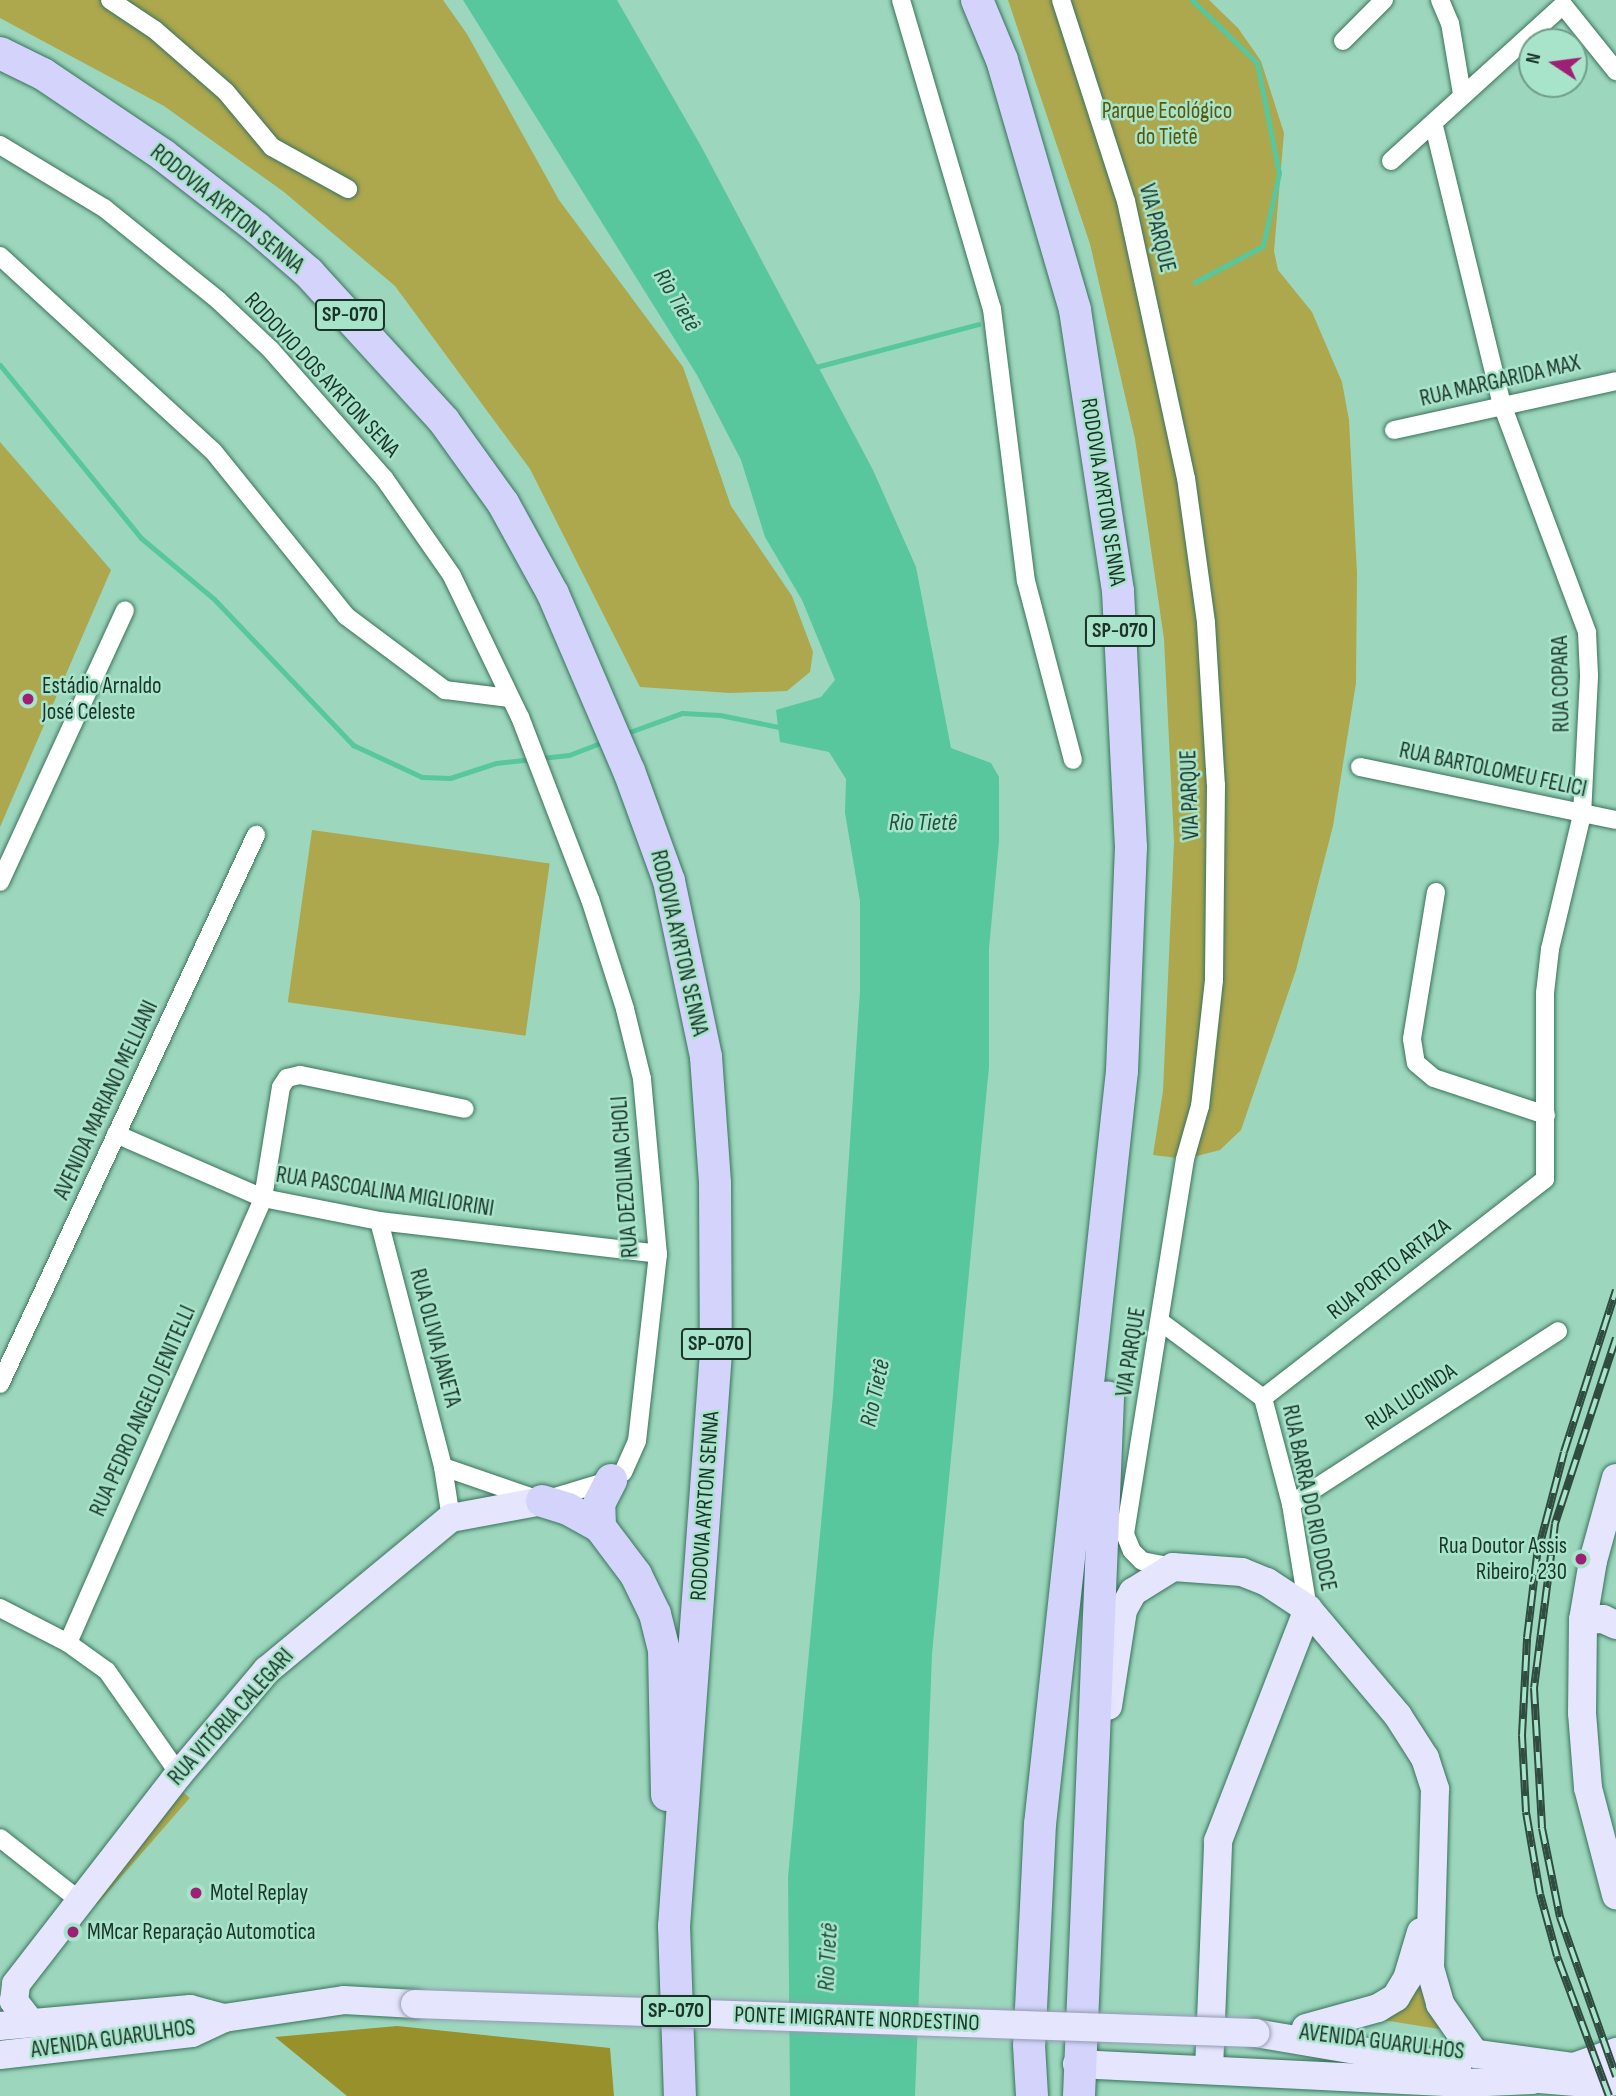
<!DOCTYPE html>
<meta charset="utf-8">
<style>
body{margin:0}
#map{position:relative;width:1616px;height:2096px;overflow:hidden;background:#9cd7bd;font-family:"Sofia Sans Condensed",sans-serif}
div>[style]{position:absolute}
[style*='--x']{left:calc(var(--x)*1px);top:calc(var(--y)*1px);width:calc(var(--w)*1px);rotate:calc(var(--a)*1deg)}
.green>*{inset:0;background:#ada74e;transform-origin:0 0}
.forest>*{inset:0;background:#97902b}
.water>*{inset:0;background:#58c79d}
.stream>*{height:5px;margin:-2.5px;padding:0 2.5px;transform-origin:2.5px;border-radius:2.5px;background:#58c79d}
.roads{filter:drop-shadow(0 0 2px #3a735c) drop-shadow(0 0 2px #3a735c)}
.street>*{height:18px;margin:-9px;padding:0 9px;transform-origin:9px;border-radius:9px;background:#fff}
.primary>*{height:28px;margin:-14px;padding:0 14px;transform-origin:14px;border-radius:14px;background:#e5e5fd}
.highway>*{height:32px;margin:-16px;padding:0 16px;transform-origin:16px;border-radius:16px;background:#d3d3fb}
.rail>*{height:8px;margin-top:-4px;transform-origin:0;background:repeating-linear-gradient(90deg,#a8e4ca 0 16px,#2f4c40 0 32px);box-sizing:border-box;border-block:2px solid #2f4c40}
.bridges{filter:drop-shadow(0 0 2px #939bb2) drop-shadow(0 0 2px #939bb2)}
.primary-bridge>*{height:28px;margin:-14px;padding:0 14px;transform-origin:14px;border-radius:14px;background:#e5e5fd}
.dots>*{width:19px;height:19px;translate:-50% -50%;box-sizing:border-box;border:4px solid #a8e4ca;border-radius:50%}
span{translate:-50% -50%;white-space:nowrap;text-align:center;line-height:1.15;-webkit-text-stroke:5px #a8e4ca;paint-order:stroke}
.shield-label span{padding:2px 5px;background:#a8e4ca;border:2px solid;border-radius:5px;-webkit-text-stroke-width:0}
.shield-label{font-size:21px;color:#1b3329;font-weight:700}
.park-label{font-size:23px;color:#5a5509}
.street-label{font-size:23px;color:#1b3329}
.poi-label{font-size:23px;color:#1b3329}
.left{translate:0 -50%;text-align:left}
.right{translate:-100% -50%;text-align:right}
.water-label{font-size:24px;color:#204f3d;font-style:italic}
.north{position:absolute;left:1518px;top:28px;width:70px;height:70px;box-sizing:border-box;background:#a8e4ca;border:2px solid #709d8a;border-radius:50%;rotate:283deg;font-size:19px;font-weight:700;line-height:28px;text-align:center;color:#1b3329}
.north::after{content:'';display:block;margin:auto;width:24px;height:32px;background:#9e1f73;clip-path:polygon(50% 0,100% 100%,50% 72%,0 100%)}
</style>
<div id="map">
<div class="green">
<i style="clip-path:polygon(0 0,443px 0,467px 34px,559px 200px,683px 367px,731px 506px,792px 596px,813px 652px,810px 672px,787px 691px,730px 693px,640px 687px,530px 469px,395px 286px,284px 192px,164px 106px,0 18px)"></i>
<i style="clip-path:polygon(1008px 0,1209px 0,1238px 28px,1261px 61px,1284px 133px,1274px 251px,1278px 270px,1312px 312px,1342px 382px,1349px 420px,1357px 573px,1356px 683px,1333px 826px,1296px 970px,1241px 1130px,1220px 1150px,1185px 1159px,1153px 1155px,1163px 1091px,1174px 842px,1164px 639px,1135px 439px,1090px 244px)"></i>
<i style="clip-path:polygon(0 442px,111px 570px,0 827px)"></i>
<i style="left:312px;top:830px;width:240px;height:174px;rotate:8deg"></i>
<i style="left:183px;top:1792px;width:9px;height:141px;rotate:41deg"></i>
<i style="clip-path:polygon(1419px 1985px,1445px 2030px,1377px 2019px)"></i>
</div>
<div class="forest">
<i style="clip-path:polygon(397px 2026px,610px 2048px,614px 2096px,347px 2096px,275px 2037px)"></i>
</div>
<div class="water">
<i style="clip-path:polygon(463px 0,617px 0,701px 146px,873px 470px,916px 567px,951px 748px,991px 763px,999px 777px,999px 841px,989px 949px,989px 1067px,932px 1654px,915px 2096px,790px 2096px,788px 1877px,833px 1395px,860px 992px,860px 901px,845px 813px,846px 779px,829px 752px,780px 742px,776px 710px,821px 697px,835px 680px,802px 600px,765px 537px,741px 460px,697px 375px)"></i>
</div>
<div class="stream">
<i style="--x:1192;--y:0;--w:91;--a:44.1"></i>
<i style="--x:1257;--y:63;--w:112;--a:78.7"></i>
<i style="--x:1279;--y:173;--w:75;--a:102.4"></i>
<i style="--x:1263;--y:246;--w:77;--a:152.1"></i>
<i style="--x:0;--y:365;--w:223;--a:50.8"></i>
<i style="--x:141;--y:538;--w:95;--a:39.9"></i>
<i style="--x:214;--y:599;--w:202;--a:46.4"></i>
<i style="--x:353;--y:745;--w:76;--a:24.9"></i>
<i style="--x:422;--y:777;--w:28;--a:2"></i>
<i style="--x:450;--y:778;--w:48;--a:-18.1"></i>
<i style="--x:496;--y:763;--w:73;--a:-6.3"></i>
<i style="--x:569;--y:755;--w:39;--a:-21"></i>
<i style="--x:812;--y:368;--w:172;--a:-14.8"></i>
<i style="--x:624;--y:734;--w:62;--a:-19.9"></i>
<i style="--x:682;--y:713;--w:38;--a:3"></i>
<i style="--x:720;--y:715;--w:65;--a:11.5"></i>
</div>
<div class="roads">
<div class="street">
<i style="--x:110;--y:0;--w:54;--a:33.7"></i>
<i style="--x:155;--y:30;--w:94;--a:41.1"></i>
<i style="--x:226;--y:92;--w:72;--a:50.1"></i>
<i style="--x:272;--y:147;--w:87;--a:28.9"></i>
<i style="--x:901;--y:0;--w:322;--a:73.6"></i>
<i style="--x:992;--y:309;--w:274;--a:82.9"></i>
<i style="--x:1026;--y:581;--w:185;--a:75.3"></i>
<i style="--x:1061;--y:0;--w:211;--a:72.1"></i>
<i style="--x:1126;--y:201;--w:283;--a:77.8"></i>
<i style="--x:1186;--y:478;--w:146;--a:82.1"></i>
<i style="--x:1206;--y:623;--w:162;--a:86.5"></i>
<i style="--x:1216;--y:785;--w:195;--a:90.6"></i>
<i style="--x:1214;--y:980;--w:127;--a:96.3"></i>
<i style="--x:1200;--y:1106;--w:55;--a:105.8"></i>
<i style="--x:1185;--y:1159;--w:380;--a:99.1"></i>
<i style="--x:1125;--y:1534;--w:18;--a:68"></i>
<i style="--x:1132;--y:1551;--w:14;--a:45"></i>
<i style="--x:1142;--y:1561;--w:32;--a:11"></i>
<i style="--x:1440;--y:0;--w:25;--a:67"></i>
<i style="--x:1450;--y:23;--w:72;--a:80.4"></i>
<i style="--x:1343;--y:41;--w:58;--a:-45"></i>
<i style="--x:0;--y:145;--w:122;--a:31.2"></i>
<i style="--x:104;--y:208;--w:146;--a:38.9"></i>
<i style="--x:218;--y:300;--w:73;--a:43.3"></i>
<i style="--x:271;--y:350;--w:171;--a:48.6"></i>
<i style="--x:384;--y:478;--w:119;--a:55.2"></i>
<i style="--x:452;--y:576;--w:157;--a:64.3"></i>
<i style="--x:520;--y:717;--w:195;--a:69"></i>
<i style="--x:590;--y:899;--w:115;--a:72.3"></i>
<i style="--x:625;--y:1009;--w:72;--a:76.3"></i>
<i style="--x:642;--y:1079;--w:176;--a:84.8"></i>
<i style="--x:658;--y:1254;--w:188;--a:96.4"></i>
<i style="--x:637;--y:1441;--w:34;--a:114"></i>
<i style="--x:623;--y:1472;--w:14;--a:146"></i>
<i style="--x:611;--y:1480;--w:72;--a:163.1"></i>
<i style="--x:542;--y:1501;--w:105;--a:-161"></i>
<i style="--x:1391;--y:161;--w:232;--a:-42.2"></i>
<i style="--x:1563;--y:5;--w:85;--a:51.2"></i>
<i style="--x:0;--y:256;--w:289;--a:42.5"></i>
<i style="--x:213;--y:451;--w:212;--a:51.1"></i>
<i style="--x:346;--y:616;--w:124;--a:36.8"></i>
<i style="--x:445;--y:690;--w:64;--a:7.1"></i>
<i style="--x:1394;--y:430;--w:227;--a:-12.4"></i>
<i style="--x:1360;--y:767;--w:261;--a:11.7"></i>
<i style="--x:0;--y:882;--w:299;--a:-65.3"></i>
<i style="--x:1436;--y:892;--w:149;--a:99.3"></i>
<i style="--x:1412;--y:1039;--w:24;--a:81"></i>
<i style="--x:1416;--y:1063;--w:23;--a:40"></i>
<i style="--x:1434;--y:1078;--w:118;--a:18.3"></i>
<i style="--x:116;--y:1134;--w:160;--a:23.5"></i>
<i style="--x:263;--y:1198;--w:118;--a:11.2"></i>
<i style="--x:379;--y:1221;--w:281;--a:6.7"></i>
<i style="--x:379;--y:1221;--w:254;--a:75.4"></i>
<i style="--x:443;--y:1467;--w:52;--a:81.1"></i>
<i style="--x:1161;--y:1322;--w:127;--a:36.7"></i>
<i style="--x:1263;--y:1398;--w:110;--a:75.2"></i>
<i style="--x:1291;--y:1504;--w:106;--a:80.8"></i>
<i style="--x:0;--y:1384;--w:606;--a:-65"></i>
<i style="--x:1263;--y:1398;--w:357;--a:-37.8"></i>
<i style="--x:1545;--y:1179;--w:186;--a:-90"></i>
<i style="--x:1545;--y:993;--w:44;--a:-83.5"></i>
<i style="--x:1550;--y:949;--w:138;--a:-76.6"></i>
<i style="--x:1582;--y:815;--w:140;--a:-87.1"></i>
<i style="--x:1589;--y:675;--w:43;--a:-92.7"></i>
<i style="--x:1587;--y:632;--w:242;--a:-110.5"></i>
<i style="--x:1502;--y:405;--w:290;--a:-103.7"></i>
<i style="--x:1291;--y:1504;--w:318;--a:-32.9"></i>
<i style="--x:0;--y:1608;--w:76;--a:27.2"></i>
<i style="--x:68;--y:1643;--w:48;--a:35.7"></i>
<i style="--x:107;--y:1671;--w:126;--a:55"></i>
<i style="--x:68;--y:1643;--w:486;--a:-66.3"></i>
<i style="--x:263;--y:1198;--w:112;--a:-80.8"></i>
<i style="--x:281;--y:1087;--w:11;--a:-56"></i>
<i style="--x:287;--y:1078;--w:13;--a:-13"></i>
<i style="--x:300;--y:1075;--w:168;--a:11.6"></i>
<i style="--x:0;--y:1838;--w:102;--a:38.2"></i>
</div>
<div class="primary">
<i style="--x:1616;--y:1478;--w:86;--a:105.5"></i>
<i style="--x:1593;--y:1561;--w:60;--a:99.6"></i>
<i style="--x:1583;--y:1620;--w:93;--a:90.6"></i>
<i style="--x:1582;--y:1713;--w:75;--a:85.4"></i>
<i style="--x:1588;--y:1788;--w:111;--a:75.3"></i>
<i style="--x:1583;--y:1620;--w:20;--a:-3"></i>
<i style="--x:1603;--y:1619;--w:14;--a:25"></i>
<i style="--x:1108;--y:1706;--w:97;--a:-81.1"></i>
<i style="--x:1123;--y:1610;--w:21;--a:-61"></i>
<i style="--x:1133;--y:1592;--w:47;--a:-32"></i>
<i style="--x:1173;--y:1567;--w:69;--a:4.1"></i>
<i style="--x:1242;--y:1572;--w:27;--a:22"></i>
<i style="--x:1267;--y:1582;--w:49;--a:33.4"></i>
<i style="--x:1308;--y:1609;--w:140;--a:49.9"></i>
<i style="--x:1398;--y:1716;--w:50;--a:57.3"></i>
<i style="--x:1425;--y:1758;--w:33;--a:72"></i>
<i style="--x:1435;--y:1789;--w:179;--a:91.6"></i>
<i style="--x:1430;--y:1968;--w:37;--a:74"></i>
<i style="--x:1440;--y:2004;--w:61;--a:55"></i>
<i style="--x:31;--y:2023;--w:28;--a:-128"></i>
<i style="--x:14;--y:2001;--w:17;--a:-83"></i>
<i style="--x:16;--y:1984;--w:266;--a:-52.2"></i>
<i style="--x:179;--y:1774;--w:136;--a:-49.8"></i>
<i style="--x:267;--y:1670;--w:239;--a:-39.6"></i>
<i style="--x:451;--y:1518;--w:93;--a:-10.6"></i>
<i style="--x:0;--y:2026;--w:191;--a:-5.1"></i>
<i style="--x:190;--y:2009;--w:35;--a:15"></i>
<i style="--x:1306;--y:2028;--w:75;--a:-15.5"></i>
<i style="--x:1378;--y:2008;--w:21;--a:-31"></i>
<i style="--x:1396;--y:1997;--w:21;--a:-59"></i>
<i style="--x:1407;--y:1979;--w:49;--a:-73.4"></i>
<i style="--x:1255;--y:2033;--w:205;--a:9.6"></i>
<i style="--x:1457;--y:2051;--w:118;--a:7.8"></i>
<i style="--x:1574;--y:2067;--w:45;--a:-19.7"></i>
<i style="--x:0;--y:2055;--w:193;--a:-6.5"></i>
<i style="--x:192;--y:2033;--w:35;--a:-25"></i>
<i style="--x:224;--y:2018;--w:121;--a:-8.5"></i>
<i style="--x:344;--y:2000;--w:71;--a:3.2"></i>
<i style="--x:1077;--y:2064;--w:388;--a:2.8"></i>
<i style="--x:1465;--y:2083;--w:67;--a:-2.6"></i>
<i style="--x:1209;--y:2070;--w:229;--a:-87.7"></i>
<i style="--x:1218;--y:1841;--w:249;--a:-68.8"></i>
<i style="--x:1515;--y:2077;--w:83;--a:4.8"></i>
<i style="--x:1598;--y:2084;--w:18;--a:-9"></i>
</div>
<div class="highway">
<i style="--x:977;--y:0;--w:65;--a:67.4"></i>
<i style="--x:1002;--y:60;--w:260;--a:73.7"></i>
<i style="--x:1075;--y:310;--w:284;--a:81.3"></i>
<i style="--x:1118;--y:591;--w:256;--a:87.1"></i>
<i style="--x:1131;--y:847;--w:224;--a:92.3"></i>
<i style="--x:1122;--y:1071;--w:757;--a:96.21"></i>
<i style="--x:1040;--y:1824;--w:221;--a:92.8"></i>
<i style="--x:1029;--y:2045;--w:51;--a:86.6"></i>
<i style="--x:0;--y:53;--w:48;--a:26"></i>
<i style="--x:43;--y:74;--w:145;--a:34"></i>
<i style="--x:163;--y:155;--w:119;--a:37.8"></i>
<i style="--x:257;--y:228;--w:69;--a:40.9"></i>
<i style="--x:309;--y:273;--w:200;--a:47.6"></i>
<i style="--x:444;--y:421;--w:101;--a:54.3"></i>
<i style="--x:503;--y:503;--w:104;--a:61.2"></i>
<i style="--x:553;--y:594;--w:193;--a:66.8"></i>
<i style="--x:629;--y:771;--w:117;--a:70"></i>
<i style="--x:669;--y:881;--w:180;--a:78.1"></i>
<i style="--x:706;--y:1057;--w:127;--a:85.9"></i>
<i style="--x:715;--y:1184;--w:168;--a:89.7"></i>
<i style="--x:716;--y:1352;--w:576;--a:94.18"></i>
<i style="--x:674;--y:1926;--w:170;--a:88"></i>
<i style="--x:542;--y:1501;--w:27;--a:17"></i>
<i style="--x:568;--y:1509;--w:37;--a:29"></i>
<i style="--x:600;--y:1527;--w:60;--a:53.1"></i>
<i style="--x:636;--y:1575;--w:43;--a:64"></i>
<i style="--x:655;--y:1614;--w:38;--a:76"></i>
<i style="--x:664;--y:1651;--w:144;--a:88.8"></i>
<i style="--x:600;--y:1527;--w:23;--a:-92"></i>
<i style="--x:599;--y:1504;--w:27;--a:-63"></i>
<i style="--x:1079;--y:2096;--w:699;--a:-87.62"></i>
</div>
</div>
<div class="rail">
<i style="--x:1616;--y:1338;--w:196;--a:108.2"></i>
<i style="--x:1555;--y:1524;--w:165;--a:97.3"></i>
<i style="--x:1534;--y:1688;--w:140;--a:86.7"></i>
<i style="--x:1542;--y:1828;--w:91;--a:78.6"></i>
<i style="--x:1560;--y:1917;--w:169;--a:70.6"></i>
<i style="--x:1609;--y:2096;--w:149;--a:-110.4"></i>
<i style="--x:1557;--y:1956;--w:64;--a:-105.3"></i>
<i style="--x:1540;--y:1894;--w:83;--a:-99.7"></i>
<i style="--x:1526;--y:1812;--w:77;--a:-93"></i>
<i style="--x:1522;--y:1735;--w:97;--a:-87"></i>
<i style="--x:1527;--y:1638;--w:84;--a:-83.1"></i>
<i style="--x:1537;--y:1555;--w:106;--a:-75.3"></i>
<i style="--x:1564;--y:1452;--w:170;--a:-72.2"></i>
</div>
<div class="bridges">
<div class="primary-bridge">
<i style="--x:415;--y:2004;--w:841;--a:1.98"></i>
</div>
</div>
<div class="dots">
<i style="left:28px;top:699px;background:#9e1f73"></i>
<i style="left:1581px;top:1559px;background:#9e1f73"></i>
<i style="left:196px;top:1893px;background:#9e1f73"></i>
<i style="left:73px;top:1932px;background:#9e1f73"></i>
</div>
<div class="shield-label">
<span style="left:350px;top:315px">SP-070</span>
<span style="left:1120px;top:631px">SP-070</span>
<span style="left:716px;top:1344px">SP-070</span>
<span style="left:676px;top:2011px">SP-070</span>
</div>
<div class="park-label">
<span style="left:1167px;top:124px">Parque Ecológico<br>do Tietê</span>
</div>
<div class="street-label">
<span style="left:227px;top:209px;rotate:39deg">RODOVIA AYRTON SENNA</span>
<span style="left:1157px;top:228px;rotate:76deg">VIA PARQUE</span>
<span style="left:322px;top:375px;rotate:47deg">RODOVIO DOS AYRTON SENA</span>
<span style="left:1500px;top:381px;rotate:-13deg">RUA MARGARIDA MAX</span>
<span style="left:1103px;top:492px;rotate:81deg">RODOVIA AYRTON SENNA</span>
<span style="left:1561px;top:684px;rotate:-91deg">RUA COPARA</span>
<span style="left:1493px;top:770px;rotate:12deg">RUA BARTOLOMEU FELICI</span>
<span style="left:1190px;top:795px;rotate:-92deg">VIA PARQUE</span>
<span style="left:679px;top:943px;rotate:77deg">RODOVIA AYRTON SENNA</span>
<span style="left:106px;top:1100px;rotate:-65deg">AVENIDA MARIANO MELLIANI</span>
<span style="left:625px;top:1177px;rotate:-94deg">RUA DEZOLINA CHOLI</span>
<span style="left:385px;top:1192px;rotate:9deg">RUA PASCOALINA MIGLIORINI</span>
<span style="left:1389px;top:1269px;rotate:-38deg">RUA PORTO ARTAZA</span>
<span style="left:435px;top:1338px;rotate:75deg">RUA OLIVIA JANETA</span>
<span style="left:1131px;top:1352px;rotate:-81deg">VIA PARQUE</span>
<span style="left:1411px;top:1397px;rotate:-33deg">RUA LUCINDA</span>
<span style="left:143px;top:1411px;rotate:-66deg">RUA PEDRO ANGELO JENITELLI</span>
<span style="left:1309px;top:1498px;rotate:78deg">RUA BARRA DO RIO DOCE</span>
<span style="left:705px;top:1506px;rotate:-86deg">RODOVIA AYRTON SENNA</span>
<span style="left:231px;top:1717px;rotate:-48deg">RUA VITÓRIA CALEGARI</span>
<span style="left:857px;top:2019px;rotate:2deg">PONTE IMIGRANTE NORDESTINO</span>
<span style="left:113px;top:2039px;rotate:-8deg">AVENIDA GUARULHOS</span>
<span style="left:1382px;top:2042px;rotate:7deg">AVENIDA GUARULHOS</span>
</div>
<div class="poi-label">
<span class="left" style="left:42px;top:699px">Estádio Arnaldo<br>José Celeste</span>
<span class="right" style="left:1567px;top:1559px">Rua Doutor Assis<br>Ribeiro, 230</span>
<span class="left" style="left:210px;top:1893px">Motel Replay</span>
<span class="left" style="left:87px;top:1932px">MMcar Reparação Automotica</span>
</div>
<div class="water-label">
<span style="left:677px;top:300px;rotate:59deg">Rio Tietê</span>
<span style="left:923px;top:823px">Rio Tietê</span>
<span style="left:875px;top:1393px;rotate:-78deg">Rio Tietê</span>
<span style="left:828px;top:1957px;rotate:-87deg">Rio Tietê</span>
</div>
<div class="north">N</div>
</div>
